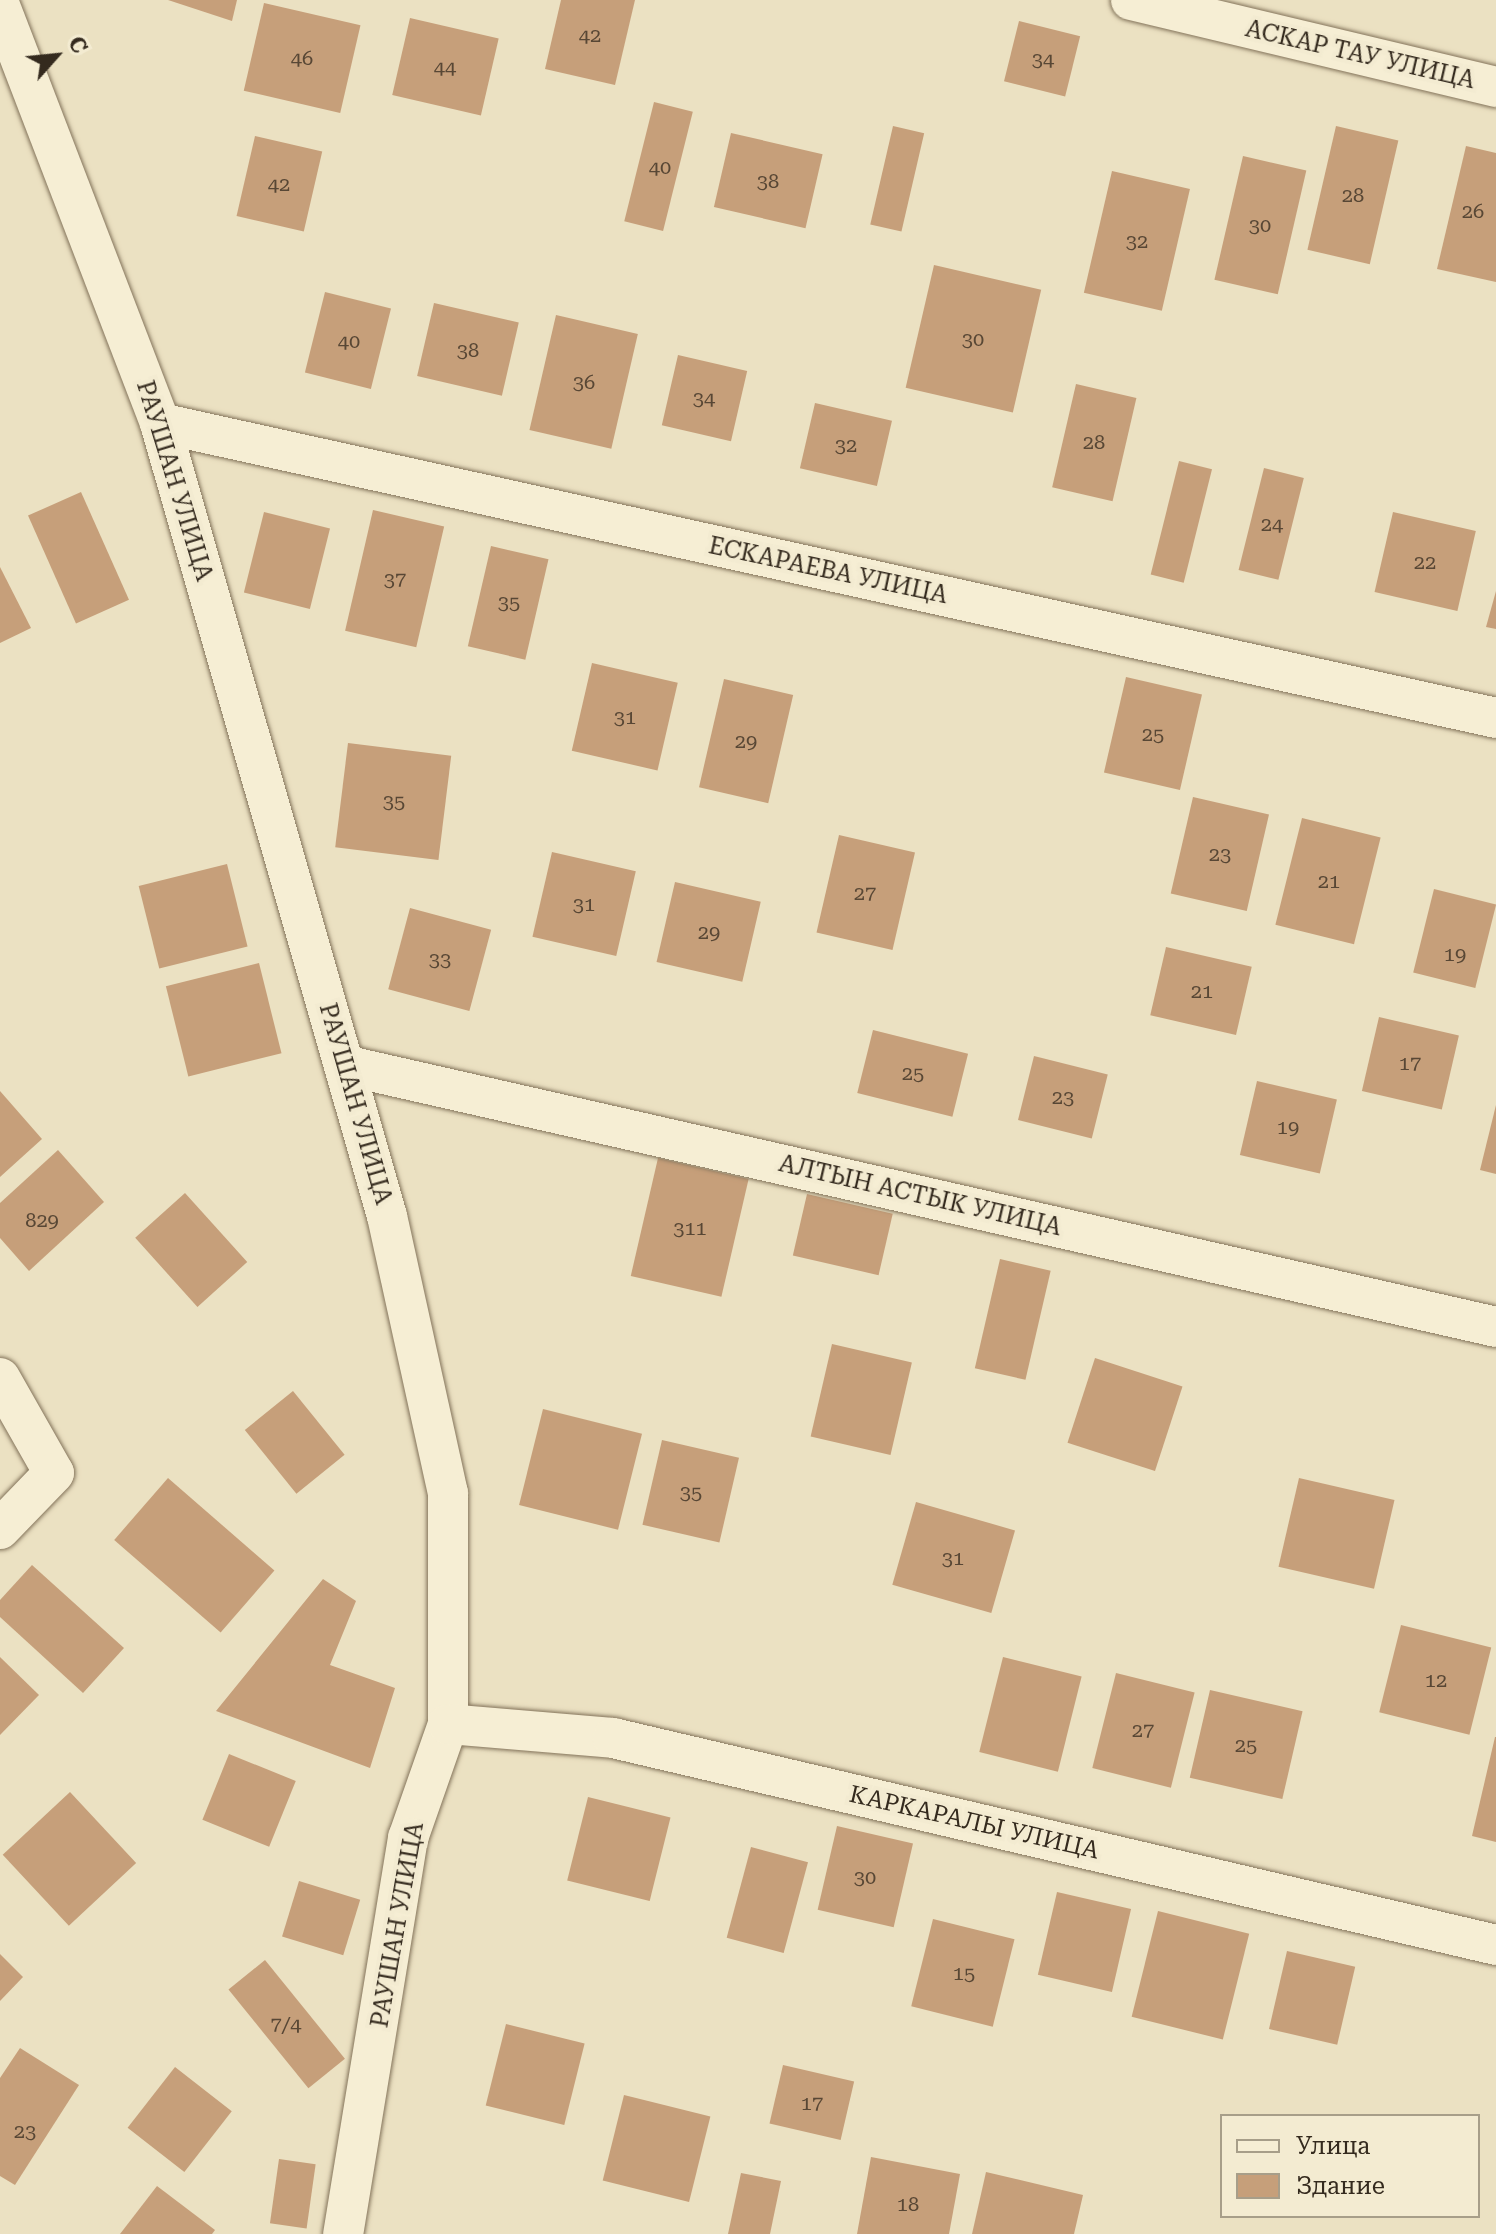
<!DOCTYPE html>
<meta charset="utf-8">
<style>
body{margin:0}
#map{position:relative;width:1496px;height:2234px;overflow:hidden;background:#ebe1c2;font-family:"Roboto Serif",serif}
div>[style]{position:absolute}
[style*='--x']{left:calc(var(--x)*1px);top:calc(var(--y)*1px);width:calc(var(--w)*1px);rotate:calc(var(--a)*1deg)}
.building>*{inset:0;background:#c69f7a;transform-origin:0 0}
.roads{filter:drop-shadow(0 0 2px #83735a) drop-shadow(0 0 2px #83735a)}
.minor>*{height:40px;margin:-20px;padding:0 20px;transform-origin:20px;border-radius:20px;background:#f6eed4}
span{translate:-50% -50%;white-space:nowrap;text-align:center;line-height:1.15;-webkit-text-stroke:8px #f3ebd1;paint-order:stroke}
.number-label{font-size:20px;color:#584735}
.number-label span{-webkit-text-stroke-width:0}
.street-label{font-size:24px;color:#342a1e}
.legend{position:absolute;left:1220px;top:2114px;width:260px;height:104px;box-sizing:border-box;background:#f3ebd1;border:2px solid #a79e89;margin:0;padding:10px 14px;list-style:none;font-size:24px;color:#342a1e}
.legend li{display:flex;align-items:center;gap:16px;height:40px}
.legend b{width:40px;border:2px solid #a79e89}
.north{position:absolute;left:16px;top:16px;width:80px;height:80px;-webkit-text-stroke:6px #f3ebd1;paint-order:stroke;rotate:63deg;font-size:22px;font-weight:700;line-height:32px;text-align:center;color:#342a1e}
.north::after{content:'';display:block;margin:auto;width:28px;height:36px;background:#342a1e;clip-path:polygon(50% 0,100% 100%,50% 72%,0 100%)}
</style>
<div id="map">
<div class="building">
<i style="clip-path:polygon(168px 0,237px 0,232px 21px)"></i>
<i style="clip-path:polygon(561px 0,635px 0,615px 85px,545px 69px)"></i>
<i style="left:264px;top:3px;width:99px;height:90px;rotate:13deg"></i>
<i style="left:410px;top:18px;width:91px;height:79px;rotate:13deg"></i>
<i style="left:1019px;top:21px;width:63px;height:62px;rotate:14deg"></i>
<i style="left:654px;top:102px;width:40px;height:123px;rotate:14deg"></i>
<i style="left:893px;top:126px;width:32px;height:101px;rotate:13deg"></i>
<i style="left:1336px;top:126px;width:64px;height:127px;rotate:13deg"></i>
<i style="left:731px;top:133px;width:94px;height:76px;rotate:13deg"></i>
<i style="left:255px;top:136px;width:69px;height:82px;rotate:13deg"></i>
<i style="clip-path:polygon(1466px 146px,1496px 153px,1496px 282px,1437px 269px)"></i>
<i style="left:1243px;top:156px;width:65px;height:127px;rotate:13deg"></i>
<i style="left:1112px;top:171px;width:80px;height:125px;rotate:13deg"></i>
<i style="left:934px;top:265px;width:110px;height:126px;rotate:13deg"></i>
<i style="left:325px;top:292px;width:68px;height:83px;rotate:14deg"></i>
<i style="left:434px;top:303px;width:87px;height:75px;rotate:13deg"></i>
<i style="left:556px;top:315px;width:84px;height:118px;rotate:13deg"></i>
<i style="left:678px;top:355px;width:71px;height:72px;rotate:13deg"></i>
<i style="left:1076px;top:384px;width:62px;height:106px;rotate:13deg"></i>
<i style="left:815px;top:403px;width:79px;height:67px;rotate:13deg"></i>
<i style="left:1179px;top:461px;width:34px;height:117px;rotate:14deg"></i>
<i style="left:1264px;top:468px;width:41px;height:105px;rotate:14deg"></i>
<i style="left:81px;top:492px;width:118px;height:58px;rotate:66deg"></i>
<i style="left:373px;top:510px;width:73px;height:124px;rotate:13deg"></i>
<i style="left:264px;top:512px;width:68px;height:83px;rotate:14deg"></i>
<i style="left:1393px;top:512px;width:85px;height:82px;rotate:13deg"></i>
<i style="left:491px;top:546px;width:59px;height:103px;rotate:13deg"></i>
<i style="clip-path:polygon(0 567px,31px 628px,0 643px)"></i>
<i style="clip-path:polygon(1496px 591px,1496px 629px,1486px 627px)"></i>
<i style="left:592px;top:663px;width:88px;height:90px;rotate:13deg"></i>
<i style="left:1126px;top:677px;width:78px;height:98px;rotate:13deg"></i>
<i style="left:724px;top:679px;width:71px;height:111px;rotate:13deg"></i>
<i style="left:348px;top:743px;width:104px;height:105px;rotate:7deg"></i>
<i style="left:1193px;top:797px;width:78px;height:99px;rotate:13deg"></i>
<i style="left:1302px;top:818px;width:81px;height:110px;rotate:14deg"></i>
<i style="left:839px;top:835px;width:78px;height:100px;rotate:13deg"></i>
<i style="left:552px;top:852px;width:86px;height:87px;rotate:13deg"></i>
<i style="left:227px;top:864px;width:85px;height:91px;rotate:76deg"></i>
<i style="left:675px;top:882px;width:88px;height:82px;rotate:13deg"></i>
<i style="left:1434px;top:889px;width:64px;height:86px;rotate:14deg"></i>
<i style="left:410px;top:908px;width:84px;height:84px;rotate:15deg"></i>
<i style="left:1166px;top:947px;width:88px;height:70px;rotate:13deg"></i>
<i style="left:259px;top:963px;width:93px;height:96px;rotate:76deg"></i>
<i style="left:1379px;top:1017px;width:82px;height:76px;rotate:13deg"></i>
<i style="left:873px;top:1030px;width:98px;height:65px;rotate:14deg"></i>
<i style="left:1034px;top:1056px;width:76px;height:66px;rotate:14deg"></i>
<i style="left:1257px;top:1081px;width:82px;height:76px;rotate:13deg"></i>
<i style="clip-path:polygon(0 1091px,42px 1139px,0 1177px)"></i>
<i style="clip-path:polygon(1496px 1105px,1496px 1174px,1480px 1170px)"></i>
<i style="clip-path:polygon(58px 1150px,104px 1202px,29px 1271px,0 1238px,0 1203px)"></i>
<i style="left:658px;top:1158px;width:93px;height:121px;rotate:13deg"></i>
<i style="left:185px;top:1193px;width:93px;height:67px;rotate:48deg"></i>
<i style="left:807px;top:1194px;width:88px;height:63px;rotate:13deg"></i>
<i style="left:1000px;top:1259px;width:52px;height:112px;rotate:13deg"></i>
<i style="left:832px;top:1344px;width:82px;height:95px;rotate:13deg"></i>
<i style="left:1095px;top:1358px;width:92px;height:89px;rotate:18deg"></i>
<i style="left:293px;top:1391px;width:82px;height:62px;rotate:51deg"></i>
<i style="left:543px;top:1409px;width:102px;height:99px;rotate:14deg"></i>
<i style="left:662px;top:1440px;width:79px;height:87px;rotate:13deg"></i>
<i style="left:168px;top:1478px;width:141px;height:82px;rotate:41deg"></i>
<i style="left:1299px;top:1478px;width:98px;height:91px;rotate:13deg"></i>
<i style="left:916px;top:1502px;width:103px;height:86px;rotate:16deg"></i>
<i style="clip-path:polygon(32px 1565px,124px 1648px,83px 1693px,0 1617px,0 1600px)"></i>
<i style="clip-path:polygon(323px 1579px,356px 1601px,330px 1665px,395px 1688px,370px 1768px,216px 1711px)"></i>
<i style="left:1401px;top:1625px;width:93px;height:90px;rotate:14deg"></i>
<i style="clip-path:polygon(0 1657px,39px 1695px,0 1735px)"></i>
<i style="left:1003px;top:1657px;width:81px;height:98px;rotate:14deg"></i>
<i style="left:1116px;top:1673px;width:81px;height:98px;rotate:14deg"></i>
<i style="left:1210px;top:1690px;width:95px;height:90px;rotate:13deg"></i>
<i style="clip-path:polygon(1495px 1737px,1496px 1737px,1496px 1842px,1472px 1836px)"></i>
<i style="left:229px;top:1754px;width:72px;height:71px;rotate:22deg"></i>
<i style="left:70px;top:1792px;width:97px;height:92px;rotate:47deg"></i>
<i style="left:588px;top:1797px;width:85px;height:86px;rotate:14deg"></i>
<i style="left:837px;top:1826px;width:78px;height:86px;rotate:13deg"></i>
<i style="left:751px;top:1847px;width:59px;height:94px;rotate:15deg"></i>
<i style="left:299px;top:1881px;width:64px;height:58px;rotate:17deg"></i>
<i style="left:1057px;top:1892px;width:76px;height:85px;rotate:13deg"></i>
<i style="left:1158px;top:1911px;width:94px;height:109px;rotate:14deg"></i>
<i style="left:933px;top:1919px;width:84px;height:90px;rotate:14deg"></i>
<i style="left:1287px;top:1951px;width:70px;height:80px;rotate:13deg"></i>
<i style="clip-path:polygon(0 1954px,23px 1977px,0 2001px)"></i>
<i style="left:265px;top:1960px;width:127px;height:47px;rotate:51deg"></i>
<i style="left:506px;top:2024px;width:81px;height:84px;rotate:14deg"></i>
<i style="clip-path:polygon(20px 2048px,79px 2085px,15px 2185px,0 2176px,0 2078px)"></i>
<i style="left:783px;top:2065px;width:73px;height:60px;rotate:13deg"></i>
<i style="left:175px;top:2067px;width:72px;height:77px;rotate:38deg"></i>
<i style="left:624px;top:2095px;width:89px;height:88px;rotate:14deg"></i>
<i style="clip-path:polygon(871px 2157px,960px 2174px,949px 2234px,857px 2234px)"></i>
<i style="left:279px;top:2159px;width:37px;height:65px;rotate:8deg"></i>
<i style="clip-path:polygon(986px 2172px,1083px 2195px,1074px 2234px,972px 2234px)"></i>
<i style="clip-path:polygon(741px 2173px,781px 2181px,770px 2234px,728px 2234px)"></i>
<i style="clip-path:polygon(157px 2186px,215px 2230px,212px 2234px,120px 2234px)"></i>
</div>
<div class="roads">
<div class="minor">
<i style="--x:1131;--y:0;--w:375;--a:13.4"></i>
<i style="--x:0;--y:6;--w:447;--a:69"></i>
<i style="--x:160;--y:423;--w:825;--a:74.03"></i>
<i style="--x:387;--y:1216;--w:284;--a:77.6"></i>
<i style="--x:448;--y:1493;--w:231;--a:90"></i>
<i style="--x:448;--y:1724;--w:121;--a:109.3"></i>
<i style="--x:408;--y:1838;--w:401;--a:99.3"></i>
<i style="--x:160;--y:423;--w:1368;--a:12.45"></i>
<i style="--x:344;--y:1065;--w:1181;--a:12.81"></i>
<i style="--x:0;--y:1378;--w:109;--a:60.4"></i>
<i style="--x:54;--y:1473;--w:78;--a:134"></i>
<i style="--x:448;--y:1724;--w:166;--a:4.8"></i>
<i style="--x:613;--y:1738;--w:907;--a:13.19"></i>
</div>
</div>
<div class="number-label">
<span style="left:590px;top:35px">42</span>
<span style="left:302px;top:58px">46</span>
<span style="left:1043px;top:59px">34</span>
<span style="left:445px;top:67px">44</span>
<span style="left:660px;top:167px">40</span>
<span style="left:768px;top:181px">38</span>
<span style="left:279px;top:184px">42</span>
<span style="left:1353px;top:195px">28</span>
<span style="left:1473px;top:211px">26</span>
<span style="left:1260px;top:225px">30</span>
<span style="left:1137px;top:241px">32</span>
<span style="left:973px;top:339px">30</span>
<span style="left:349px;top:341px">40</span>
<span style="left:468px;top:350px">38</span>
<span style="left:584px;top:382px">36</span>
<span style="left:704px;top:398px">34</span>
<span style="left:1094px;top:442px">28</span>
<span style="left:846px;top:445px">32</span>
<span style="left:1272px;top:524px">24</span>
<span style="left:1425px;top:562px">22</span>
<span style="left:395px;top:579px">37</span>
<span style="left:509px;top:602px">35</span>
<span style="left:625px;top:717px">31</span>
<span style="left:1153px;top:734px">25</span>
<span style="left:746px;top:741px">29</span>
<span style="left:394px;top:801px">35</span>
<span style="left:1220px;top:854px">23</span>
<span style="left:1329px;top:881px">21</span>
<span style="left:865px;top:893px">27</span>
<span style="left:584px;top:904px">31</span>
<span style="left:709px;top:932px">29</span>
<span style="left:1455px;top:954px">19</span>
<span style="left:440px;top:959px">33</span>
<span style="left:1202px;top:991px">21</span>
<span style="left:1410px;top:1063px">17</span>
<span style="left:913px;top:1073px">25</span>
<span style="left:1063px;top:1097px">23</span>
<span style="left:1288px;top:1127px">19</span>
<span style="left:42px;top:1220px">829</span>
<span style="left:690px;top:1228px">311</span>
<span style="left:691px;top:1492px">35</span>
<span style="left:953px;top:1558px">31</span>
<span style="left:1436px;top:1680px">12</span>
<span style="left:1143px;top:1730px">27</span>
<span style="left:1246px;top:1745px">25</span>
<span style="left:865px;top:1877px">30</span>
<span style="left:964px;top:1973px">15</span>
<span style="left:286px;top:2024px">7/4</span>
<span style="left:812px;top:2103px">17</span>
<span style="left:25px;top:2131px">23</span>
<span style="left:908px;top:2204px">18</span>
</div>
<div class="street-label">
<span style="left:1360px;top:55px;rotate:13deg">АСКАР ТАУ УЛИЦА</span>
<span style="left:174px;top:481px;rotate:73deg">РАУШАН УЛИЦА</span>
<span style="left:828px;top:571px;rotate:12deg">ЕСКАРАЕВА УЛИЦА</span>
<span style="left:355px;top:1104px;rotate:74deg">РАУШАН УЛИЦА</span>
<span style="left:920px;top:1196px;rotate:13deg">АЛТЫН АСТЫК УЛИЦА</span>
<span style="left:974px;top:1823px;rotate:13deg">КАРКАРАЛЫ УЛИЦА</span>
<span style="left:398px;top:1925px;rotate:-80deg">РАУШАН УЛИЦА</span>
</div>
<ul class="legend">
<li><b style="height:10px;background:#f6eed4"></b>Улица</li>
<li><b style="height:22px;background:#c69f7a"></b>Здание</li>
</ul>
<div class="north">С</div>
</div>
